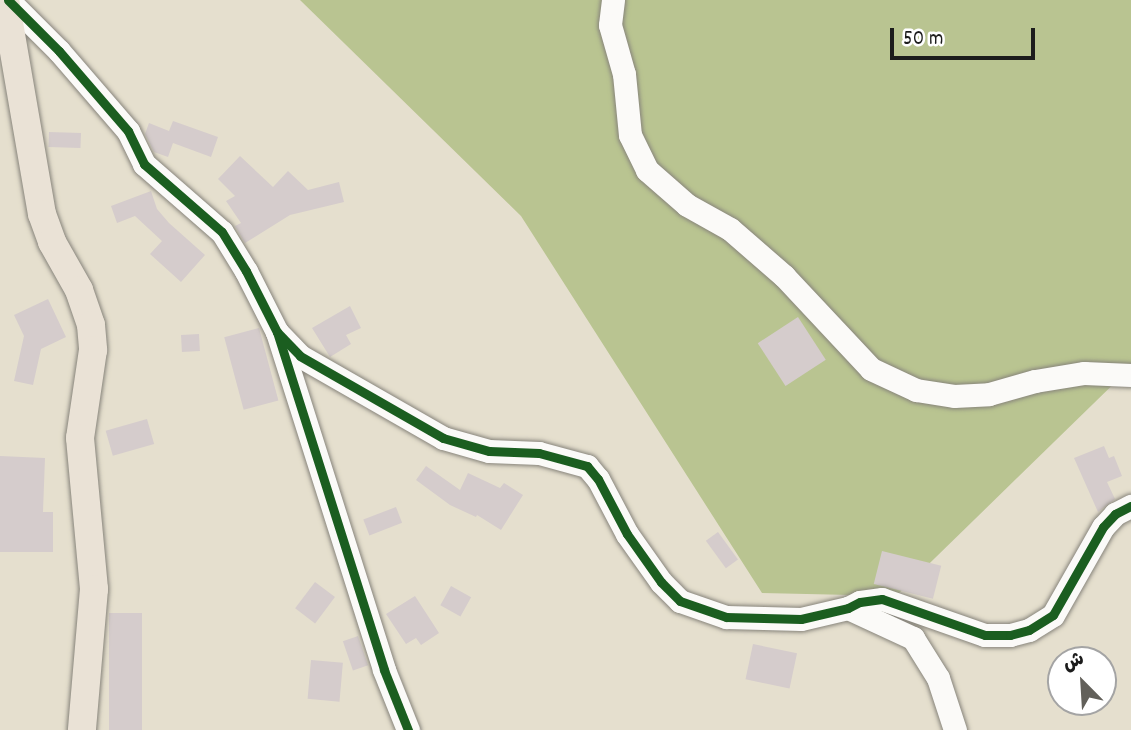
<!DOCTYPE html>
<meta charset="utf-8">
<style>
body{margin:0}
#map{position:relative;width:1131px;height:730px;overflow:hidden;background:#e5dfce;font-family:Dekko,"Playpen Sans Arabic",sans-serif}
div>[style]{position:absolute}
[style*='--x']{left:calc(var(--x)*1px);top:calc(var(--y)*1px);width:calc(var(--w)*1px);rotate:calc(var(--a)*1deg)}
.forest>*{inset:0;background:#b9c491}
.building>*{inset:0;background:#d5cccc;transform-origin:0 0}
.roads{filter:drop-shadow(0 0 2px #87847b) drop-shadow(0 0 2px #87847b)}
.minor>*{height:23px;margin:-11.5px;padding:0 11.5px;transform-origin:11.5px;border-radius:11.5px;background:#fbfaf8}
.major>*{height:28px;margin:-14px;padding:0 14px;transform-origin:14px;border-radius:14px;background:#eae2d6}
.cycleway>*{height:9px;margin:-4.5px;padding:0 4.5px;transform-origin:4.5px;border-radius:4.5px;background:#1b5e20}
span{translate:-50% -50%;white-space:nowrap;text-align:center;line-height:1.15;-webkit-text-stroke:6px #fff;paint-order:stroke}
.north{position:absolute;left:1047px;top:646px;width:70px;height:70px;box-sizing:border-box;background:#fff;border:2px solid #a4a4a4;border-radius:50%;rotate:336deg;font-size:19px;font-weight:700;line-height:28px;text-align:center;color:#1c1c1c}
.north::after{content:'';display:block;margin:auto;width:24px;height:32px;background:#62605a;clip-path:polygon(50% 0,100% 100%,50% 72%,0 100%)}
.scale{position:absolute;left:890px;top:28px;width:145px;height:32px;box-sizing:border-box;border:4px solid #1c1c1c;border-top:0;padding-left:9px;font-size:21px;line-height:24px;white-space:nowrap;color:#1c1c1c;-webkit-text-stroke:5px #fff;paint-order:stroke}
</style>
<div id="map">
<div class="forest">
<i style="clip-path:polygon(300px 0,1131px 0,1131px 367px,896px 596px,762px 593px,521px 216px)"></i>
</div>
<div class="building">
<i style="clip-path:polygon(173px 121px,218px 137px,211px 157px,173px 143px,168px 157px,154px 152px,145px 134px,149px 123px,169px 131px)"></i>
<i style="left:49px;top:132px;width:32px;height:15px;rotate:2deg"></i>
<i style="clip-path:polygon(240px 156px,273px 187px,288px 171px,308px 190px,339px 182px,344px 202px,290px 215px,245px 243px,235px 226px,241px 223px,226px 201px,235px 196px,218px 179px)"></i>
<i style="clip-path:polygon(151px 191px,157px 209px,169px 223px,205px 255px,181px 282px,150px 254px,162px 241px,135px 216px,117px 223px,111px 206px)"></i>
<i style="clip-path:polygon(48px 299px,66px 337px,41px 349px,33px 385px,14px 381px,24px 336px,14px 315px)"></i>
<i style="clip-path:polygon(350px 306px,361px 328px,346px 335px,351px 344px,330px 357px,312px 328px)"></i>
<i style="left:798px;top:317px;width:51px;height:48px;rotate:57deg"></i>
<i style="left:259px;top:328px;width:75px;height:36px;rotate:75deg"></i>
<i style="left:199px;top:334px;width:17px;height:18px;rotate:87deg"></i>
<i style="left:147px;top:419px;width:26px;height:43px;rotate:74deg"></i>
<i style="clip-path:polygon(1104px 446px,1109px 458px,1114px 456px,1122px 476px,1107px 482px,1115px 499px,1098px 512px,1074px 458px)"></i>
<i style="clip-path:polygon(0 456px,45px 458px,43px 512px,53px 512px,53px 552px,0 552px)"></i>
<i style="clip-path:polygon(426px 466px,460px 490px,468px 473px,500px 488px,504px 483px,523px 495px,501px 530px,477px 515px,476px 517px,450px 505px,416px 480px)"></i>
<i style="left:396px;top:507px;width:17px;height:35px;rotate:69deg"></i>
<i style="left:718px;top:532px;width:34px;height:15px;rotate:54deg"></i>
<i style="left:882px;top:551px;width:61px;height:34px;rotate:14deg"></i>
<i style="left:315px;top:582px;width:25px;height:33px;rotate:37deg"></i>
<i style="left:451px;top:586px;width:23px;height:22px;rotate:29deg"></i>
<i style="clip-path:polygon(415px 596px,439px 633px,421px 645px,416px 638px,406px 644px,386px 614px)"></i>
<i style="left:109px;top:613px;width:33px;height:117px"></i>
<i style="left:358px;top:636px;width:31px;height:16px;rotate:71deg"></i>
<i style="left:753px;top:644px;width:45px;height:36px;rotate:12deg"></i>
<i style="left:311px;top:660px;width:32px;height:39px;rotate:5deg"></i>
</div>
<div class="roads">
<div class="minor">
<i style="--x:8;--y:0;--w:72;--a:45"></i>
<i style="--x:59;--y:51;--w:106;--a:49.2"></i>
<i style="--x:128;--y:131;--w:37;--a:64"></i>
<i style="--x:144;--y:164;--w:103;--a:41.1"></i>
<i style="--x:222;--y:232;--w:46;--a:58.4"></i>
<i style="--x:246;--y:271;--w:68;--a:63.1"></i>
<i style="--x:277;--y:332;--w:355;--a:72.4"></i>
<i style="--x:384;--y:670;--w:65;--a:68.2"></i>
<i style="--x:613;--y:0;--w:25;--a:97"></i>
<i style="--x:610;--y:25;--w:51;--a:74.1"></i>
<i style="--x:624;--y:74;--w:61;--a:84.4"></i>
<i style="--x:630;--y:135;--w:39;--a:64"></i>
<i style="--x:647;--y:170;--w:53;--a:41.2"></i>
<i style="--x:687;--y:205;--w:49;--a:29.2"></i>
<i style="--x:730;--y:229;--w:72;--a:41"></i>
<i style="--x:784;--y:276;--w:127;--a:46.9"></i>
<i style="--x:871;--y:369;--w:50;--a:25"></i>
<i style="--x:916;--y:390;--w:38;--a:9"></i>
<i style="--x:954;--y:396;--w:35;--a:-3"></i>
<i style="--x:989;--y:394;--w:48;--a:-15.8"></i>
<i style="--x:1035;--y:381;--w:50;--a:-9.3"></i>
<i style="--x:1084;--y:373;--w:47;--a:2.4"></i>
<i style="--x:277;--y:332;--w:33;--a:46"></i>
<i style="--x:300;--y:356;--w:165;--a:29.8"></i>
<i style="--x:443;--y:438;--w:48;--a:15.8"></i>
<i style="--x:489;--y:451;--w:50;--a:2.3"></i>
<i style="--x:539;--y:453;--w:50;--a:15.2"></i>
<i style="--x:587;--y:466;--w:17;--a:50"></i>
<i style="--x:598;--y:479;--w:62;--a:62.2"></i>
<i style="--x:627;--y:534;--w:59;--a:54.7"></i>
<i style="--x:661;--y:582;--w:27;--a:45"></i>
<i style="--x:680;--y:601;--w:49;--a:19.2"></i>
<i style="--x:726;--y:617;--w:75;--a:1.5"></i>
<i style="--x:801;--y:619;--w:48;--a:-13.2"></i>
<i style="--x:848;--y:608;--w:13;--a:-27"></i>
<i style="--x:860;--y:602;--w:22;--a:-8"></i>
<i style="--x:882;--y:599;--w:109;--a:19.3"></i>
<i style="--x:985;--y:635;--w:25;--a:0"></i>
<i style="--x:1010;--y:635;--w:20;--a:-15"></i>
<i style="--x:1029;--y:630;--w:28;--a:-32"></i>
<i style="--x:1053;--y:615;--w:101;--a:-60.4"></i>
<i style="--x:1103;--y:527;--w:18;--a:-47"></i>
<i style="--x:1115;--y:514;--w:18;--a:-27"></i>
<i style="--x:848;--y:608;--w:72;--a:24.8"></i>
<i style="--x:913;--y:638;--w:47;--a:58"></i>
<i style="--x:938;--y:678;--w:55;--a:71.9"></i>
</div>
<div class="major">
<i style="--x:5;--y:0;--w:217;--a:80.2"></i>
<i style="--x:42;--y:214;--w:30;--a:70"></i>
<i style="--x:52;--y:242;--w:55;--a:60.6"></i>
<i style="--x:79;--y:290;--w:37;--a:71"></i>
<i style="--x:91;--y:325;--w:25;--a:85"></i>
<i style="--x:93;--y:350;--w:89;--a:98.4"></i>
<i style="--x:80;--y:438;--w:152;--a:84.7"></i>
<i style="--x:94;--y:589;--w:142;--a:94.9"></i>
</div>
</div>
<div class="cycleway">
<i style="--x:8;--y:0;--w:72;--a:45"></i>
<i style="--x:59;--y:51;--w:106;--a:49.2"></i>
<i style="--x:128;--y:131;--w:37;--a:64"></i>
<i style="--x:144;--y:164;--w:103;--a:41.1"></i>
<i style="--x:222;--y:232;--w:46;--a:58.4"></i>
<i style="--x:246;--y:271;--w:68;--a:63.1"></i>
<i style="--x:277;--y:332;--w:355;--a:72.4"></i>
<i style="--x:384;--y:670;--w:65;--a:68.2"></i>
<i style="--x:277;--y:332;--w:33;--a:46"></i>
<i style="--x:300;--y:356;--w:165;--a:29.8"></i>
<i style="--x:443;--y:438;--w:48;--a:15.8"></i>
<i style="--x:489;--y:451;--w:50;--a:2.3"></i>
<i style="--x:539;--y:453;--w:50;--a:15.2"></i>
<i style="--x:587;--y:466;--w:17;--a:50"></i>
<i style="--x:598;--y:479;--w:62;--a:62.2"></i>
<i style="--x:627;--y:534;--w:59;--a:54.7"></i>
<i style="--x:661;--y:582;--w:27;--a:45"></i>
<i style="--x:680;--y:601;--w:49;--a:19.2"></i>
<i style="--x:726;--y:617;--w:75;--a:1.5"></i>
<i style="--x:801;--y:619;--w:48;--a:-13.2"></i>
<i style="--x:848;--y:608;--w:13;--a:-27"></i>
<i style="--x:860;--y:602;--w:22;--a:-8"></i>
<i style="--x:882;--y:599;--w:109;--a:19.3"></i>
<i style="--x:985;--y:635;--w:25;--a:0"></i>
<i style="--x:1010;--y:635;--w:20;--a:-15"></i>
<i style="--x:1029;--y:630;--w:28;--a:-32"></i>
<i style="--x:1053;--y:615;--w:101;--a:-60.4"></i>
<i style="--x:1103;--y:527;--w:18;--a:-47"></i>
<i style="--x:1115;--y:514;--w:18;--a:-27"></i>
</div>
<div class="north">ش</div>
<div class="scale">50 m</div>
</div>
